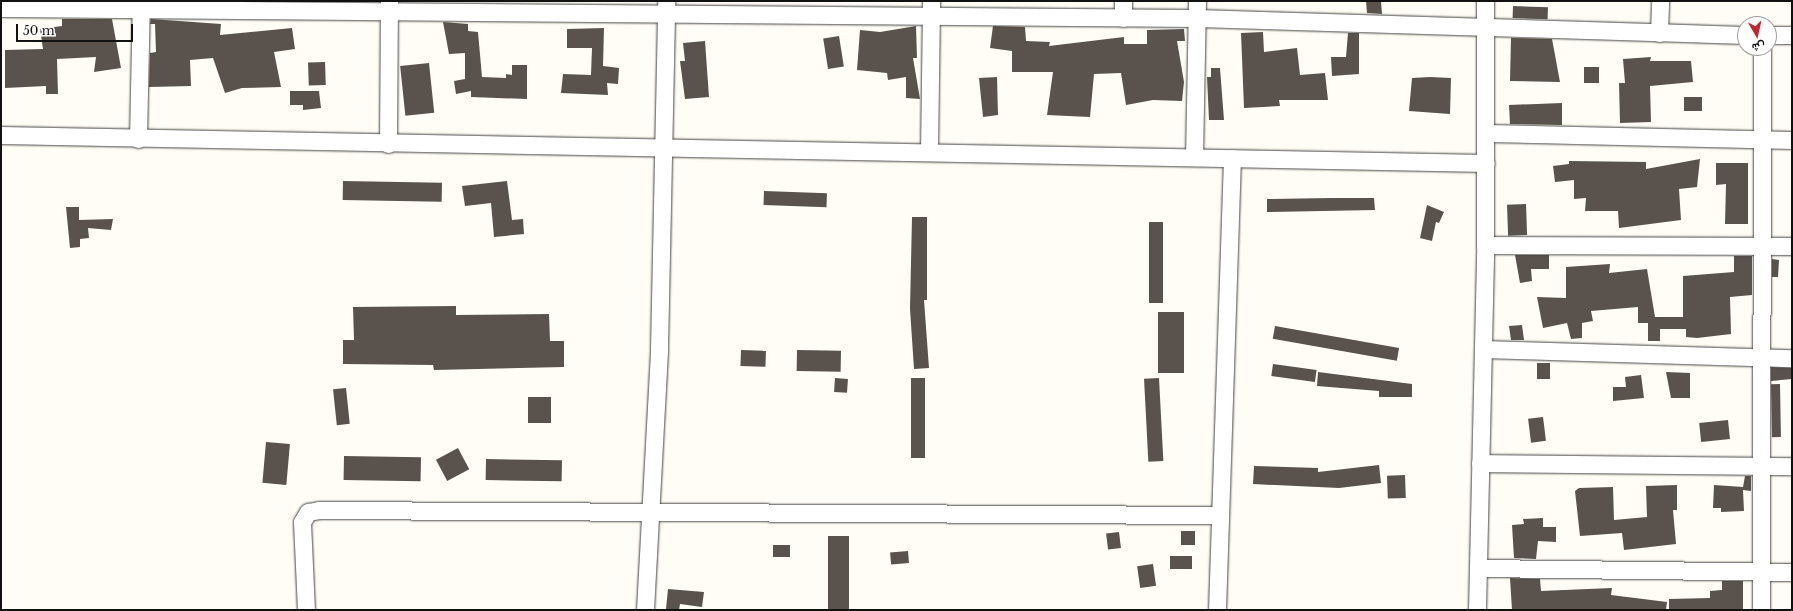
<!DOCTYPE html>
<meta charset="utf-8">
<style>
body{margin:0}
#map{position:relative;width:1793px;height:611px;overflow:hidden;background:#fffdf5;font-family:"Libre Baskerville",Vazirmatn,serif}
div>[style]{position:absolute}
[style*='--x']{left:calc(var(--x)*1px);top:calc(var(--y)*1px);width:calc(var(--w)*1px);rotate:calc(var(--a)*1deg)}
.building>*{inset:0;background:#5a524d;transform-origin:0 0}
.roads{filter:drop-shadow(0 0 1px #444) drop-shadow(0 0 1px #444)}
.minor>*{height:17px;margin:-8.5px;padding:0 8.5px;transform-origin:8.5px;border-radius:8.5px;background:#fff}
span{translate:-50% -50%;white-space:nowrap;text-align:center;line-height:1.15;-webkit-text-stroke:4px #fff;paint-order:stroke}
.frame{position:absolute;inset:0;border:2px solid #111;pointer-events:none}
.north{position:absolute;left:1737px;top:16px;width:40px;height:40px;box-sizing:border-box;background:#fff;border:1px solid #a0a0a0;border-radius:50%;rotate:171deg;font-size:11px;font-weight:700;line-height:16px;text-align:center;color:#111}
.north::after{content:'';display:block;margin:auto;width:14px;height:18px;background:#c4262e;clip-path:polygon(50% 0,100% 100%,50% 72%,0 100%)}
.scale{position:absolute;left:16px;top:24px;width:117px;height:18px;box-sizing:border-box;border:2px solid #111;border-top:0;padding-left:5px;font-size:12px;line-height:14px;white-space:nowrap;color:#111;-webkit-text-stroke:3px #fff;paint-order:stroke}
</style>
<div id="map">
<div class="building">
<i style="clip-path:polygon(1366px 1px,1381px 1px,1382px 14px,1367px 13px)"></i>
<i style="left:1513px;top:6px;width:35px;height:12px;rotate:2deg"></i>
<i style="clip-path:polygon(62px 19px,112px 19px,121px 68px,94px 72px,96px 57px,57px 59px,58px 94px,46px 94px,46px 86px,5px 88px,5px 50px,43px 49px,40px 29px,62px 26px)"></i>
<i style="clip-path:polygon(151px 19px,221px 24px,220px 35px,292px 28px,295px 49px,274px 52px,281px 87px,242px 88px,225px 93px,213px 58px,190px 60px,191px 86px,149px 87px,150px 53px,156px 52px,155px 24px,150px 24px)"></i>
<i style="clip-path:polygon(443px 22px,468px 24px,468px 31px,478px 32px,482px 77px,506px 78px,506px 74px,512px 75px,512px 65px,527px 65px,527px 99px,471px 97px,471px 91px,456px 94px,454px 81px,465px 79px,465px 53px,449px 54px)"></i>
<i style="clip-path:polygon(916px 26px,917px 58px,913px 58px,920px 99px,906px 98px,906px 77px,888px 80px,887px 73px,857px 70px,860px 30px,880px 32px)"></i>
<i style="clip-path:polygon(993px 26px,1025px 27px,1026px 41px,1050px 42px,1049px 46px,1124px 37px,1124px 44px,1147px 44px,1147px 30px,1184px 29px,1185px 41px,1177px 41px,1184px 82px,1182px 101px,1153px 100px,1126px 105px,1121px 73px,1094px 74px,1090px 117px,1047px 115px,1053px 72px,1012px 72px,1012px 51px,990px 48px)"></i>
<i style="clip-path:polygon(604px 28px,603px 66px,619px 68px,618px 84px,607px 83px,608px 95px,561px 93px,563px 74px,591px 75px,592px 48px,567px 48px,567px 29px)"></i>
<i style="clip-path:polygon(1263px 32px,1264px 52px,1297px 48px,1300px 75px,1325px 73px,1328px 100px,1279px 100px,1280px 106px,1244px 108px,1241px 33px)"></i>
<i style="clip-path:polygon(1348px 33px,1359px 33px,1359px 74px,1332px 76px,1331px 57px,1346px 57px)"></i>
<i style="left:839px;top:36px;width:31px;height:16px;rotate:81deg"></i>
<i style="clip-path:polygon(1511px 38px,1552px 39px,1560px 82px,1510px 81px)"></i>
<i style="clip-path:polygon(705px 41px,709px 97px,685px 99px,680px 61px,685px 61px,683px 43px)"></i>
<i style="clip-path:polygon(1651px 57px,1650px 61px,1691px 61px,1693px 82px,1650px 86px,1651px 122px,1620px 123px,1619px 83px,1625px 83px,1623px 59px)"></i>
<i style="left:325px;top:62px;width:23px;height:17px;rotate:88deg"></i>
<i style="left:429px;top:63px;width:50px;height:29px;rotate:84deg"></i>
<i style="left:1584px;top:67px;width:15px;height:16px"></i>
<i style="clip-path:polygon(1211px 68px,1220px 68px,1224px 120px,1209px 120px,1207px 77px,1211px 77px)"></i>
<i style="clip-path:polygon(997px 77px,998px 115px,983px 117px,979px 78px)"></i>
<i style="clip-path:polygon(1430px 77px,1451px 78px,1450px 114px,1409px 111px,1412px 78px)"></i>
<i style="clip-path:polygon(290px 91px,319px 91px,321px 108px,303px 110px,303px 105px,290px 105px)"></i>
<i style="left:1684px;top:97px;width:18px;height:14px"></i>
<i style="clip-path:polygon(1562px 103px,1562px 125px,1510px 124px,1509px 105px)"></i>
<i style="clip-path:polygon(1700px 159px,1697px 187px,1679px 189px,1681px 220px,1619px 228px,1618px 211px,1585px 211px,1586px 198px,1574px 199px,1574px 180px,1555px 182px,1553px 166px,1569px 164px,1569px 161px,1646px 162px,1646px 169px)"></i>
<i style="clip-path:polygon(1716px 163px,1748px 163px,1748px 224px,1725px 224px,1726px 184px,1716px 185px)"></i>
<i style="left:343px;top:181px;width:99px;height:19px;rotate:1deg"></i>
<i style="clip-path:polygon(507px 181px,512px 220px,523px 219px,524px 234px,494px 237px,491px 203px,465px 206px,462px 186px)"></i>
<i style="left:764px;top:191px;width:63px;height:14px;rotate:2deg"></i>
<i style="clip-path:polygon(1331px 198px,1374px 198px,1375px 210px,1267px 212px,1267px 199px)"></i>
<i style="left:1526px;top:204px;width:31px;height:19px;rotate:88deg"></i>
<i style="clip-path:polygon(1427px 205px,1444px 212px,1439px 223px,1436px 222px,1432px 241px,1420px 238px)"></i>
<i style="clip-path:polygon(66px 207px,79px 207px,79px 220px,113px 219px,111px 230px,88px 228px,89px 238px,80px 239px,80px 247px,70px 248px)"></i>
<i style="clip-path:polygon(912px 217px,927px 217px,927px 300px,924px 300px,929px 368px,914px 369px,910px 309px)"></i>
<i style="left:1149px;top:222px;width:14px;height:81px"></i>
<i style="clip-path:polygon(1515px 255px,1549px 255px,1549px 269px,1531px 269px,1532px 281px,1520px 283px)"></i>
<i style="clip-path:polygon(1734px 256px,1752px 256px,1752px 295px,1730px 297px,1731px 334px,1697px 338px,1686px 337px,1686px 329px,1660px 329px,1660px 341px,1648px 341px,1648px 323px,1638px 323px,1638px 307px,1591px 311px,1593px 321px,1582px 323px,1582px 338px,1571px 339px,1567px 323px,1543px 328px,1537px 297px,1566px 298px,1566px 267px,1610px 264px,1609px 273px,1647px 269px,1655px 317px,1683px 317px,1683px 276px,1734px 272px)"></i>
<i style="clip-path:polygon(1772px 259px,1779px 260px,1778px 277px,1772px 277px)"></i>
<i style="clip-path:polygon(456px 306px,456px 315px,549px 314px,550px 341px,564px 341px,564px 367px,434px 370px,433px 365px,343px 364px,343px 340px,354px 340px,353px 307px)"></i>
<i style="left:1158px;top:312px;width:26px;height:61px"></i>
<i style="clip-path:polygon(1522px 325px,1524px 340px,1511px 340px,1509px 326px)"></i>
<i style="left:1275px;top:326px;width:126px;height:13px;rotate:10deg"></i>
<i style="left:741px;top:350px;width:25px;height:16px;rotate:2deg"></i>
<i style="left:797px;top:350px;width:44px;height:21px;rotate:1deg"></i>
<i style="left:1537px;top:363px;width:13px;height:16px"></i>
<i style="left:1273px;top:364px;width:44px;height:12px;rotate:8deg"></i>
<i style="clip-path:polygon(1771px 367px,1792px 368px,1792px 379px,1771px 381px)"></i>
<i style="clip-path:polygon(1318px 372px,1412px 384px,1412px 397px,1379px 397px,1379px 391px,1317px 386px)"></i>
<i style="clip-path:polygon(1666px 372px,1690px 373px,1690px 398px,1671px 398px)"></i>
<i style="clip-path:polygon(1641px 375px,1644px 398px,1613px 401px,1613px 387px,1626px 387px,1625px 377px)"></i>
<i style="left:835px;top:378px;width:13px;height:14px;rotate:4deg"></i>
<i style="left:911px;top:378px;width:14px;height:80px"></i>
<i style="left:1159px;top:378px;width:83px;height:15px;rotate:87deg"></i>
<i style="left:1780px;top:384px;width:53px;height:9px;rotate:89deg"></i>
<i style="left:346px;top:388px;width:36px;height:13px;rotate:84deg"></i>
<i style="left:551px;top:397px;width:26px;height:23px;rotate:90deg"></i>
<i style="left:1543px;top:417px;width:24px;height:15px;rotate:83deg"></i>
<i style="left:1728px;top:420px;width:19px;height:29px;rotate:84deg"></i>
<i style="left:266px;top:442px;width:24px;height:41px;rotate:5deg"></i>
<i style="left:458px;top:448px;width:24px;height:25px;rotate:62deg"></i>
<i style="left:344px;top:456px;width:77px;height:24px;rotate:1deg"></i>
<i style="left:486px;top:459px;width:76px;height:21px;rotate:1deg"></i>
<i style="clip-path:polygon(1379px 465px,1381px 483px,1339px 488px,1253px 484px,1254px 466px,1318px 468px,1318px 472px)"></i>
<i style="left:1405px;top:475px;width:23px;height:18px;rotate:88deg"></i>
<i style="clip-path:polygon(1745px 476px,1751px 476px,1751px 491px,1743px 490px,1744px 511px,1721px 512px,1721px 508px,1713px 508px,1714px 485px,1743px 487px)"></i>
<i style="clip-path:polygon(1677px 485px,1677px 510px,1673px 510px,1676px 544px,1624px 550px,1622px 533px,1580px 536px,1575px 491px,1579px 488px,1613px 487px,1614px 520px,1647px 517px,1646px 486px)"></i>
<i style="clip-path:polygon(1543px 518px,1543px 527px,1556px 527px,1556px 542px,1538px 541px,1536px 559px,1514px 558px,1512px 525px,1524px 524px,1523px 519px)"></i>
<i style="left:1195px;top:531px;width:14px;height:14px;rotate:90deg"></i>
<i style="left:1119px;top:532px;width:16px;height:13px;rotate:83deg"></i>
<i style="left:849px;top:536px;width:74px;height:21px;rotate:90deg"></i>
<i style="left:773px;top:545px;width:17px;height:12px"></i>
<i style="left:908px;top:551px;width:12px;height:18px;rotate:85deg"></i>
<i style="left:1170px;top:556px;width:22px;height:13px"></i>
<i style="left:1153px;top:564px;width:22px;height:16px;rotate:82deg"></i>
<i style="clip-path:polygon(1510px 578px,1540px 579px,1541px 591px,1612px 588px,1611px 595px,1667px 602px,1666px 610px,1512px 610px)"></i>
<i style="clip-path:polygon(1722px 581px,1743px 581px,1743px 610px,1669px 610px,1669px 599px,1710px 598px,1710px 591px,1722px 590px)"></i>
<i style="clip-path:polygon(668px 589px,704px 592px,702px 607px,680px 604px,679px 610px,666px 609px)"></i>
</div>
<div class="roads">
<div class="minor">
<i style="--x:1;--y:8;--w:1196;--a:0.48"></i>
<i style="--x:1197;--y:18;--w:548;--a:1.78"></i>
<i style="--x:1123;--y:18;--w:17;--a:-90"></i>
<i style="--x:1659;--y:33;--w:32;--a:-88"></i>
<i style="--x:1769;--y:35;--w:23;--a:0"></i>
<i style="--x:1486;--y:133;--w:306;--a:1.3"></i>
<i style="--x:1;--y:135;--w:1485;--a:1.08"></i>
<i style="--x:138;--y:139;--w:138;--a:-88.8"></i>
<i style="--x:388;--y:144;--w:143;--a:-89.6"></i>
<i style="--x:929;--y:152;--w:151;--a:-89.2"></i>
<i style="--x:1194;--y:157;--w:156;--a:-88.9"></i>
<i style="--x:1485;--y:245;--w:307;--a:0.2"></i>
<i style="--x:1483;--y:349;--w:309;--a:1.7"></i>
<i style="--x:1480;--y:463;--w:312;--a:0.6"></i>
<i style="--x:1478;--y:568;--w:314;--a:0.7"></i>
<i style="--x:306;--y:610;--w:88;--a:-92.6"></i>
<i style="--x:302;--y:522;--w:12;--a:-59"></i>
<i style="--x:308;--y:512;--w:11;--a:-10"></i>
<i style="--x:319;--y:510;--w:901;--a:0.32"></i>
<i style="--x:645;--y:610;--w:261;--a:-86.9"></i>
<i style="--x:659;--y:349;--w:348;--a:-88.8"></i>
<i style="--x:1217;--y:610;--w:452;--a:-88.1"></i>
<i style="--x:1477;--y:610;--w:365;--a:-88.7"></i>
<i style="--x:1485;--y:245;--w:244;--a:-90"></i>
<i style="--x:1761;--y:610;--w:562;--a:-89.9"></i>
</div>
</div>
<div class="frame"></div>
<div class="north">ش</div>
<div class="scale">50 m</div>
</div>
